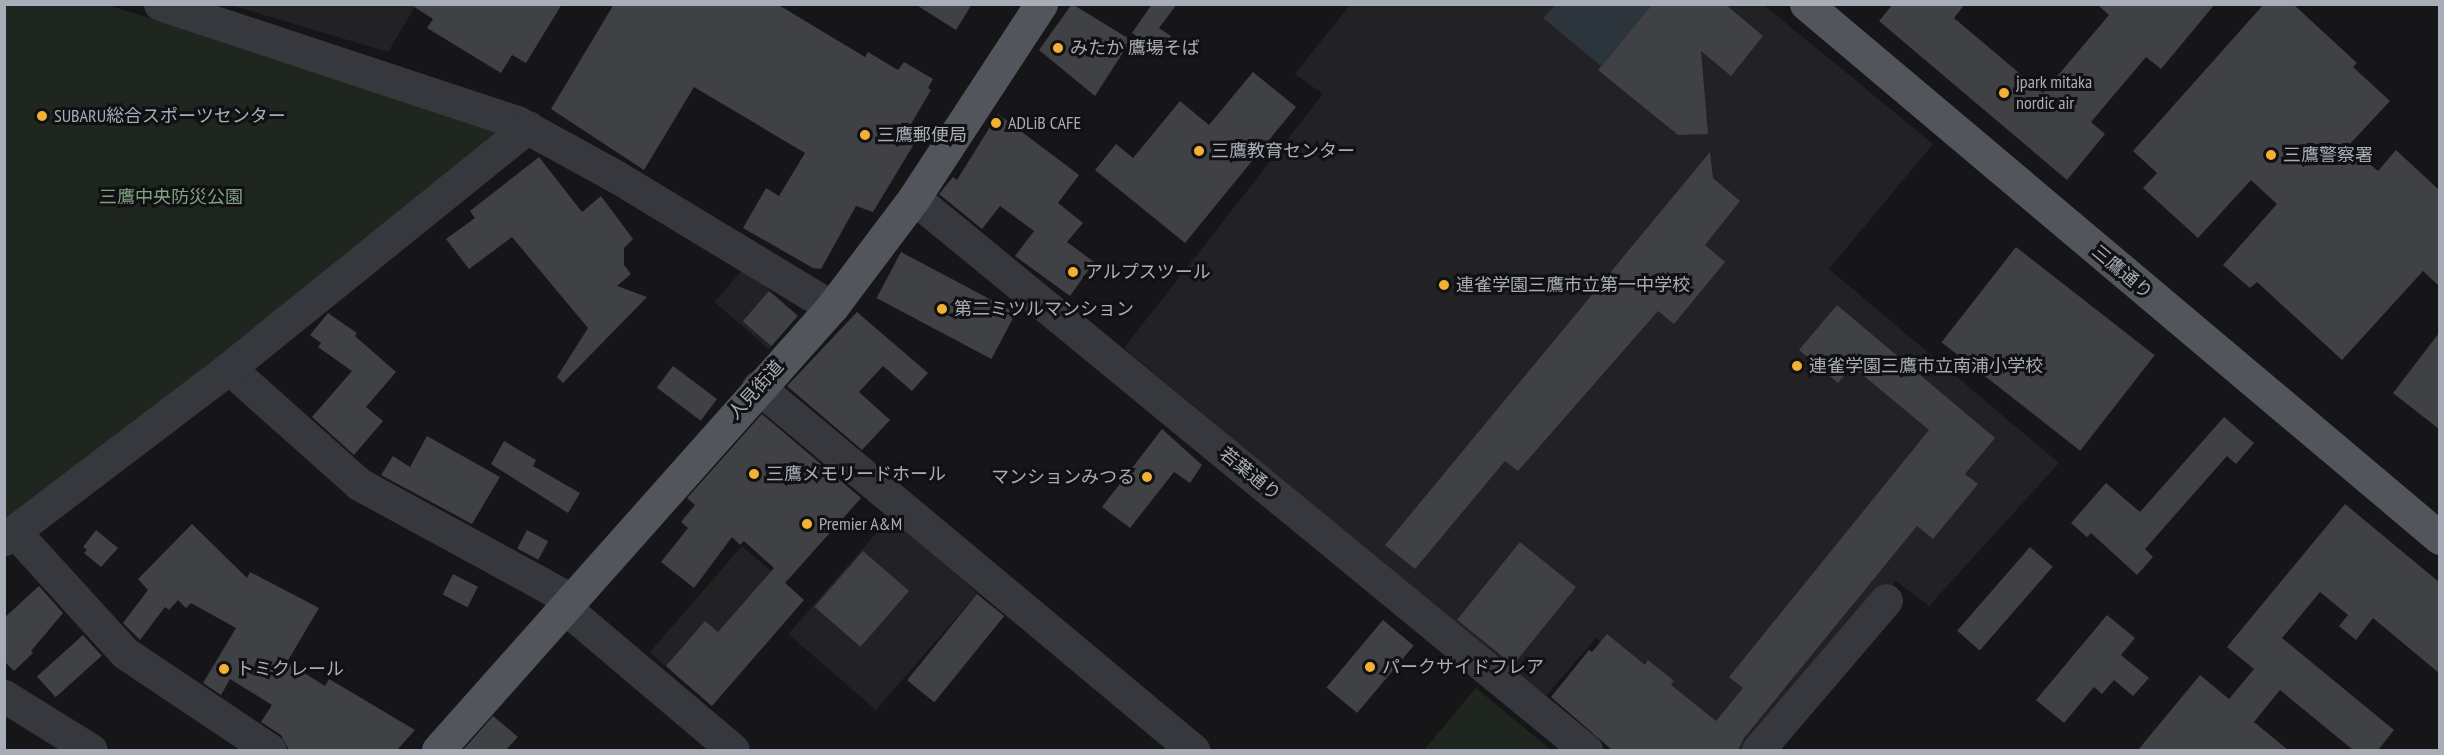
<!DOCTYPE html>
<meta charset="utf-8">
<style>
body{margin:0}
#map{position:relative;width:2444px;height:755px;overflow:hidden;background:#161618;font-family:"PT Sans Narrow","Noto Sans JP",sans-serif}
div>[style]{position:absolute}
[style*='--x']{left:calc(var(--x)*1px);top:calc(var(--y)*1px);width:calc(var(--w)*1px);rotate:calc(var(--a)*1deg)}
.built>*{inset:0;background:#222225;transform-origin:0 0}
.green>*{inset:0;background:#1e261f}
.water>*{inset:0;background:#2c353c}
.building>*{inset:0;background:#404145;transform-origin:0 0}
.minor>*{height:33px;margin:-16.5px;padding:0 16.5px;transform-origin:16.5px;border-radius:16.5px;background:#37383d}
.major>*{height:33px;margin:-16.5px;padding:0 16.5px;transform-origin:16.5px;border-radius:16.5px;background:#53555c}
.dots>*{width:16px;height:16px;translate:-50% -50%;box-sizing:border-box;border:3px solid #111113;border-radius:50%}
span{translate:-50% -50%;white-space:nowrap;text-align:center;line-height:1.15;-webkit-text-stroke:6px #111113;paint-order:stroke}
.poi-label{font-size:18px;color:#a8adb8}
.left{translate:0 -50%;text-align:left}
.right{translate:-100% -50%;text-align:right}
.park-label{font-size:18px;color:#7fa381}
.street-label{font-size:18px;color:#a8adb8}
.frame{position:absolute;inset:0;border:6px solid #a8adb8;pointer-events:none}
</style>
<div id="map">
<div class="built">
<i style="clip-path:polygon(231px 5px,416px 5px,388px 52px)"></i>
<i style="clip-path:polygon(1350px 5px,1764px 5px,1933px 144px,1829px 269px,2059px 463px,1929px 606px,1896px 581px,1825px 671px,1755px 750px,1643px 750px,1681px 709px,1596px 638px,1544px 698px,1124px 348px,1323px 94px,1295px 74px)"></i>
<i style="left:744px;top:268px;width:72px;height:45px;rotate:41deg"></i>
<i style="left:890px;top:517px;width:116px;height:155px;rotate:41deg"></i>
<i style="left:742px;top:546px;width:82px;height:141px;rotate:41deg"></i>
</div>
<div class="green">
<i style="clip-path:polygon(5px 5px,107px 5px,288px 60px,498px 133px,5px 531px)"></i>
<i style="clip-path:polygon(1476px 688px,1551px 750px,1424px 750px)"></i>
</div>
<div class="water">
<i style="clip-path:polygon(1555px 5px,1653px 5px,1601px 66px,1543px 18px)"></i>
</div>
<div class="building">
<i style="clip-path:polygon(410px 4px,562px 4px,526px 63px,512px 55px,501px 73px,427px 28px,433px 19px)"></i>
<i style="clip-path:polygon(614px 4px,777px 4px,865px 57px,868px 52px,898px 70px,904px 62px,933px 79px,928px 88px,931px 90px,911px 124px,917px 139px,873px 212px,856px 206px,821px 269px,813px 268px,743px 228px,766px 188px,779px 196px,805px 153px,694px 87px,644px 170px,551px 109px)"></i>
<i style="clip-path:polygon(915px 4px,972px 4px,956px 30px)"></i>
<i style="clip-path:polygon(1072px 4px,1131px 40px,1095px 96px,1039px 50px)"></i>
<i style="clip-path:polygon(1152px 4px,1177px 4px,1159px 28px,1171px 36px,1161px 52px,1132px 33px)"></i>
<i style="clip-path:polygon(1653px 4px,1725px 4px,1763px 36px,1731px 76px,1701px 51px,1708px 134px,1678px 135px,1598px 70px)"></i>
<i style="clip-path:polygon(1893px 4px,1965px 4px,1954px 18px,2043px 93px,2109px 15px,2097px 4px,2215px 4px,2161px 69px,2146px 57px,2091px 122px,2105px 134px,2067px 180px,1879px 21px)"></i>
<i style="clip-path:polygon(2264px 4px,2293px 4px,2357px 63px,2353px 67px,2390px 101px,2348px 146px,2378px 171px,2396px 150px,2439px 190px,2439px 286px,2423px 271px,2342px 360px,2257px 282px,2250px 288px,2223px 265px,2277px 204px,2251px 180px,2198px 238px,2143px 188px,2157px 173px,2133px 151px)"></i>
<i style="clip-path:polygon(1253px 72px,1296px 107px,1185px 243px,1095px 170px,1116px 144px,1133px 158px,1180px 101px,1209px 125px)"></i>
<i style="clip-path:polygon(998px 114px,1079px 175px,1058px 203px,1083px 223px,1067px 242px,1094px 262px,1070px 296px,1015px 256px,1034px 231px,1000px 206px,982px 229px,939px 194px,953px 177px,957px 180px)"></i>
<i style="clip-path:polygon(1710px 152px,1713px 178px,1740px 201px,1705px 245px,1725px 262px,1674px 324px,1658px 311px,1518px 471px,1505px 461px,1415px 569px,1385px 545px)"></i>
<i style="clip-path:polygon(539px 157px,582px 212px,601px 196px,633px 239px,624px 248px,624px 265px,631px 274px,617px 286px,647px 297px,563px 383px,557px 377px,588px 328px,512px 237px,469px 269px,446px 239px,475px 218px,470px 211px)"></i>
<i style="left:2016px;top:247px;width:176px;height:121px;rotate:38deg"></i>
<i style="left:901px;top:252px;width:130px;height:52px;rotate:28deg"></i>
<i style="left:769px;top:291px;width:38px;height:40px;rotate:41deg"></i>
<i style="clip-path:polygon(1837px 305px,1995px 438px,1965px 474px,1978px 484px,1933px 539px,1917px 526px,1744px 738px,1738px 750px,1612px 750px,1551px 697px,1589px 650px,1592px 652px,1607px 634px,1645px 665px,1648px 660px,1674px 681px,1671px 685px,1716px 721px,1743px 688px,1729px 677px,1929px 430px,1852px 366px,1838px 383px,1799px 350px)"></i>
<i style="clip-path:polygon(857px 312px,928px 373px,912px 391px,883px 366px,859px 392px,890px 420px,862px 450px,787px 386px)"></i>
<i style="clip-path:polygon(328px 313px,357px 333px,355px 336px,396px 372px,366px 407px,383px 421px,354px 455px,312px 417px,352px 371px,318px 347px,321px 343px,310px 335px)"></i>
<i style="clip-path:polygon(2439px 333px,2439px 429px,2393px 393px)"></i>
<i style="left:673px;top:366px;width:55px;height:27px;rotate:37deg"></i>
<i style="clip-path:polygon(762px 414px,861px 498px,785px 583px,804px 600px,712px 706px,666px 666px,705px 621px,718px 632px,774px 568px,744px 541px,740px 545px,732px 537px,694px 588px,661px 562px,688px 528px,681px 522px,695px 505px,687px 498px)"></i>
<i style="clip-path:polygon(2224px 417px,2254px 443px,2236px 464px,2227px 456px,2145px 549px,2153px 557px,2137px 575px,2091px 533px,2087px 537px,2071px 523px,2106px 483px,2140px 512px)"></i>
<i style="clip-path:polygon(1162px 429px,1202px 465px,1190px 483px,1174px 472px,1130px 528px,1102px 507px)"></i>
<i style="clip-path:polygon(427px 436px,500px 477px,472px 524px,381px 475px,393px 456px,410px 467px)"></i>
<i style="clip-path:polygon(504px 441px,536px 460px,533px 466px,580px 493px,568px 513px,491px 464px)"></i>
<i style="clip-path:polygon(2345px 504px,2439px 582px,2439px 673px,2373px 618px,2356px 640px,2339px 626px,2348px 615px,2320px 592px,2282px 638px,2394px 730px,2378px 750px,2353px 750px,2280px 690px,2254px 722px,2288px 750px,2138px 750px,2200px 675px,2229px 699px,2254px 669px,2227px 647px)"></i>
<i style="clip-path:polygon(192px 524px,247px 578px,250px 572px,319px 608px,287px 662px,325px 686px,329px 679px,415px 730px,397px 750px,289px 750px,281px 735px,261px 722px,272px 705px,230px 679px,221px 695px,203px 683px,236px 628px,191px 603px,186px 608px,178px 600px,169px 610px,165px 607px,140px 640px,123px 623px,148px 590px,138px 579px)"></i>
<i style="clip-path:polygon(96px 530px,118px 548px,101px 567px,84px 553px,87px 550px,83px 547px)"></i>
<i style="left:527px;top:530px;width:24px;height:21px;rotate:28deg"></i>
<i style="left:1520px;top:542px;width:72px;height:100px;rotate:39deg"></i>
<i style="left:2030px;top:547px;width:30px;height:111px;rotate:41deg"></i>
<i style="left:863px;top:551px;width:61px;height:74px;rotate:41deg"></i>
<i style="left:453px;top:574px;width:28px;height:23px;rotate:27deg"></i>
<i style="clip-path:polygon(39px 586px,63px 613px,31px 651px,33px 653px,14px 671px,4px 661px,4px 618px)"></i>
<i style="left:977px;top:594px;width:35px;height:111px;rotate:39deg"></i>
<i style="clip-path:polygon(2107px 615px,2135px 638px,2121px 655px,2149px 678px,2133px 696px,2114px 680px,2102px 694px,2094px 687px,2064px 723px,2036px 700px)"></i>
<i style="left:1383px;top:620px;width:40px;height:88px;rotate:40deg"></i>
<i style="left:83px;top:635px;width:28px;height:62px;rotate:48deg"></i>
<i style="clip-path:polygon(493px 716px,518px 737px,506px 750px,463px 750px)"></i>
</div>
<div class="minor">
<i style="--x:160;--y:4;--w:376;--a:18.3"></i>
<i style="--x:517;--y:122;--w:114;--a:28.8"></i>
<i style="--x:617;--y:177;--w:251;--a:31.2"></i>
<i style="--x:914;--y:198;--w:870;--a:39.4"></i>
<i style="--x:229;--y:368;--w:174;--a:41.7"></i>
<i style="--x:359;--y:484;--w:228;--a:28.6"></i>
<i style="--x:559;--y:593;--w:31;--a:54"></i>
<i style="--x:577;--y:618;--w:204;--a:40.2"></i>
<i style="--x:758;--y:387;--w:567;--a:39.84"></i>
<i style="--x:14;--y:531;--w:165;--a:47.7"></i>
<i style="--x:125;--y:653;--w:174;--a:33.8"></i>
<i style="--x:4;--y:539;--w:283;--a:-37.2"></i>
<i style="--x:229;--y:368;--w:384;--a:-38.9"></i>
<i style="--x:4;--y:696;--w:102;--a:31.8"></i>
<i style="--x:1758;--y:750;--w:197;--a:-49.5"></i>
</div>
<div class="major">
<i style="--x:1806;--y:4;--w:829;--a:40.11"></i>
<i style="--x:438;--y:750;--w:593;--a:-48.35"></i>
<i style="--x:832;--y:307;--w:136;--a:-53"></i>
<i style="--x:914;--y:198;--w:232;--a:-56.8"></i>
</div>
<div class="dots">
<i style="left:1058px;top:48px;background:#f2b134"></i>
<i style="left:2004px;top:93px;background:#f2b134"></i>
<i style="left:42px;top:116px;background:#f2b134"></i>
<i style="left:996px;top:123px;background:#f2b134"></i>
<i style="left:865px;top:135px;background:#f2b134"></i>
<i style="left:1199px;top:151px;background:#f2b134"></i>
<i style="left:2271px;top:155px;background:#f2b134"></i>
<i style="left:1073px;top:272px;background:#f2b134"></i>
<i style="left:1444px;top:285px;background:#f2b134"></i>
<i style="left:942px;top:309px;background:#f2b134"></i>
<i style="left:1797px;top:366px;background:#f2b134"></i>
<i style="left:754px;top:474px;background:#f2b134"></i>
<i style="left:1147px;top:477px;background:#f2b134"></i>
<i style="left:807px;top:524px;background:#f2b134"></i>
<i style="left:1370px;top:667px;background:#f2b134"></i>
<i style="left:224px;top:669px;background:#f2b134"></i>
</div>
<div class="poi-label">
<span class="left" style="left:1070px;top:48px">みたか 鷹場そば</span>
<span class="left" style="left:2016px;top:93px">jpark mitaka<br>nordic air</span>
<span class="left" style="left:54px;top:116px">SUBARU総合スポーツセンター</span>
<span class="left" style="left:1008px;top:123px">ADLiB CAFE</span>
<span class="left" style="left:877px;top:135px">三鷹郵便局</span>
<span class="left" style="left:1211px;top:151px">三鷹教育センター</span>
<span class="left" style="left:2283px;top:155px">三鷹警察署</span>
<span class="left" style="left:1085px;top:272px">アルプスツール</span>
<span class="left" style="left:1456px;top:285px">連雀学園三鷹市立第一中学校</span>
<span class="left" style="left:954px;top:309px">第二ミツルマンション</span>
<span class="left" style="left:1809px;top:366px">連雀学園三鷹市立南浦小学校</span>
<span class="left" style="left:766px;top:474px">三鷹メモリードホール</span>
<span class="right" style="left:1135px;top:477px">マンションみつる</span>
<span class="left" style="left:819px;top:524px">Premier A&amp;M</span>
<span class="left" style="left:1382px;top:667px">パークサイドフレア</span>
<span class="left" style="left:236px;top:669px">トミクレール</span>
</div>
<div class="park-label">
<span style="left:171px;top:197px">三鷹中央防災公園</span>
</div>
<div class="street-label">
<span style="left:2122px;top:272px;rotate:40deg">三鷹通り</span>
<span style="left:756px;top:390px;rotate:-48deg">人見街道</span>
<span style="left:1250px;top:474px;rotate:39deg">若葉通り</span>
</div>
<div class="frame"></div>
</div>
